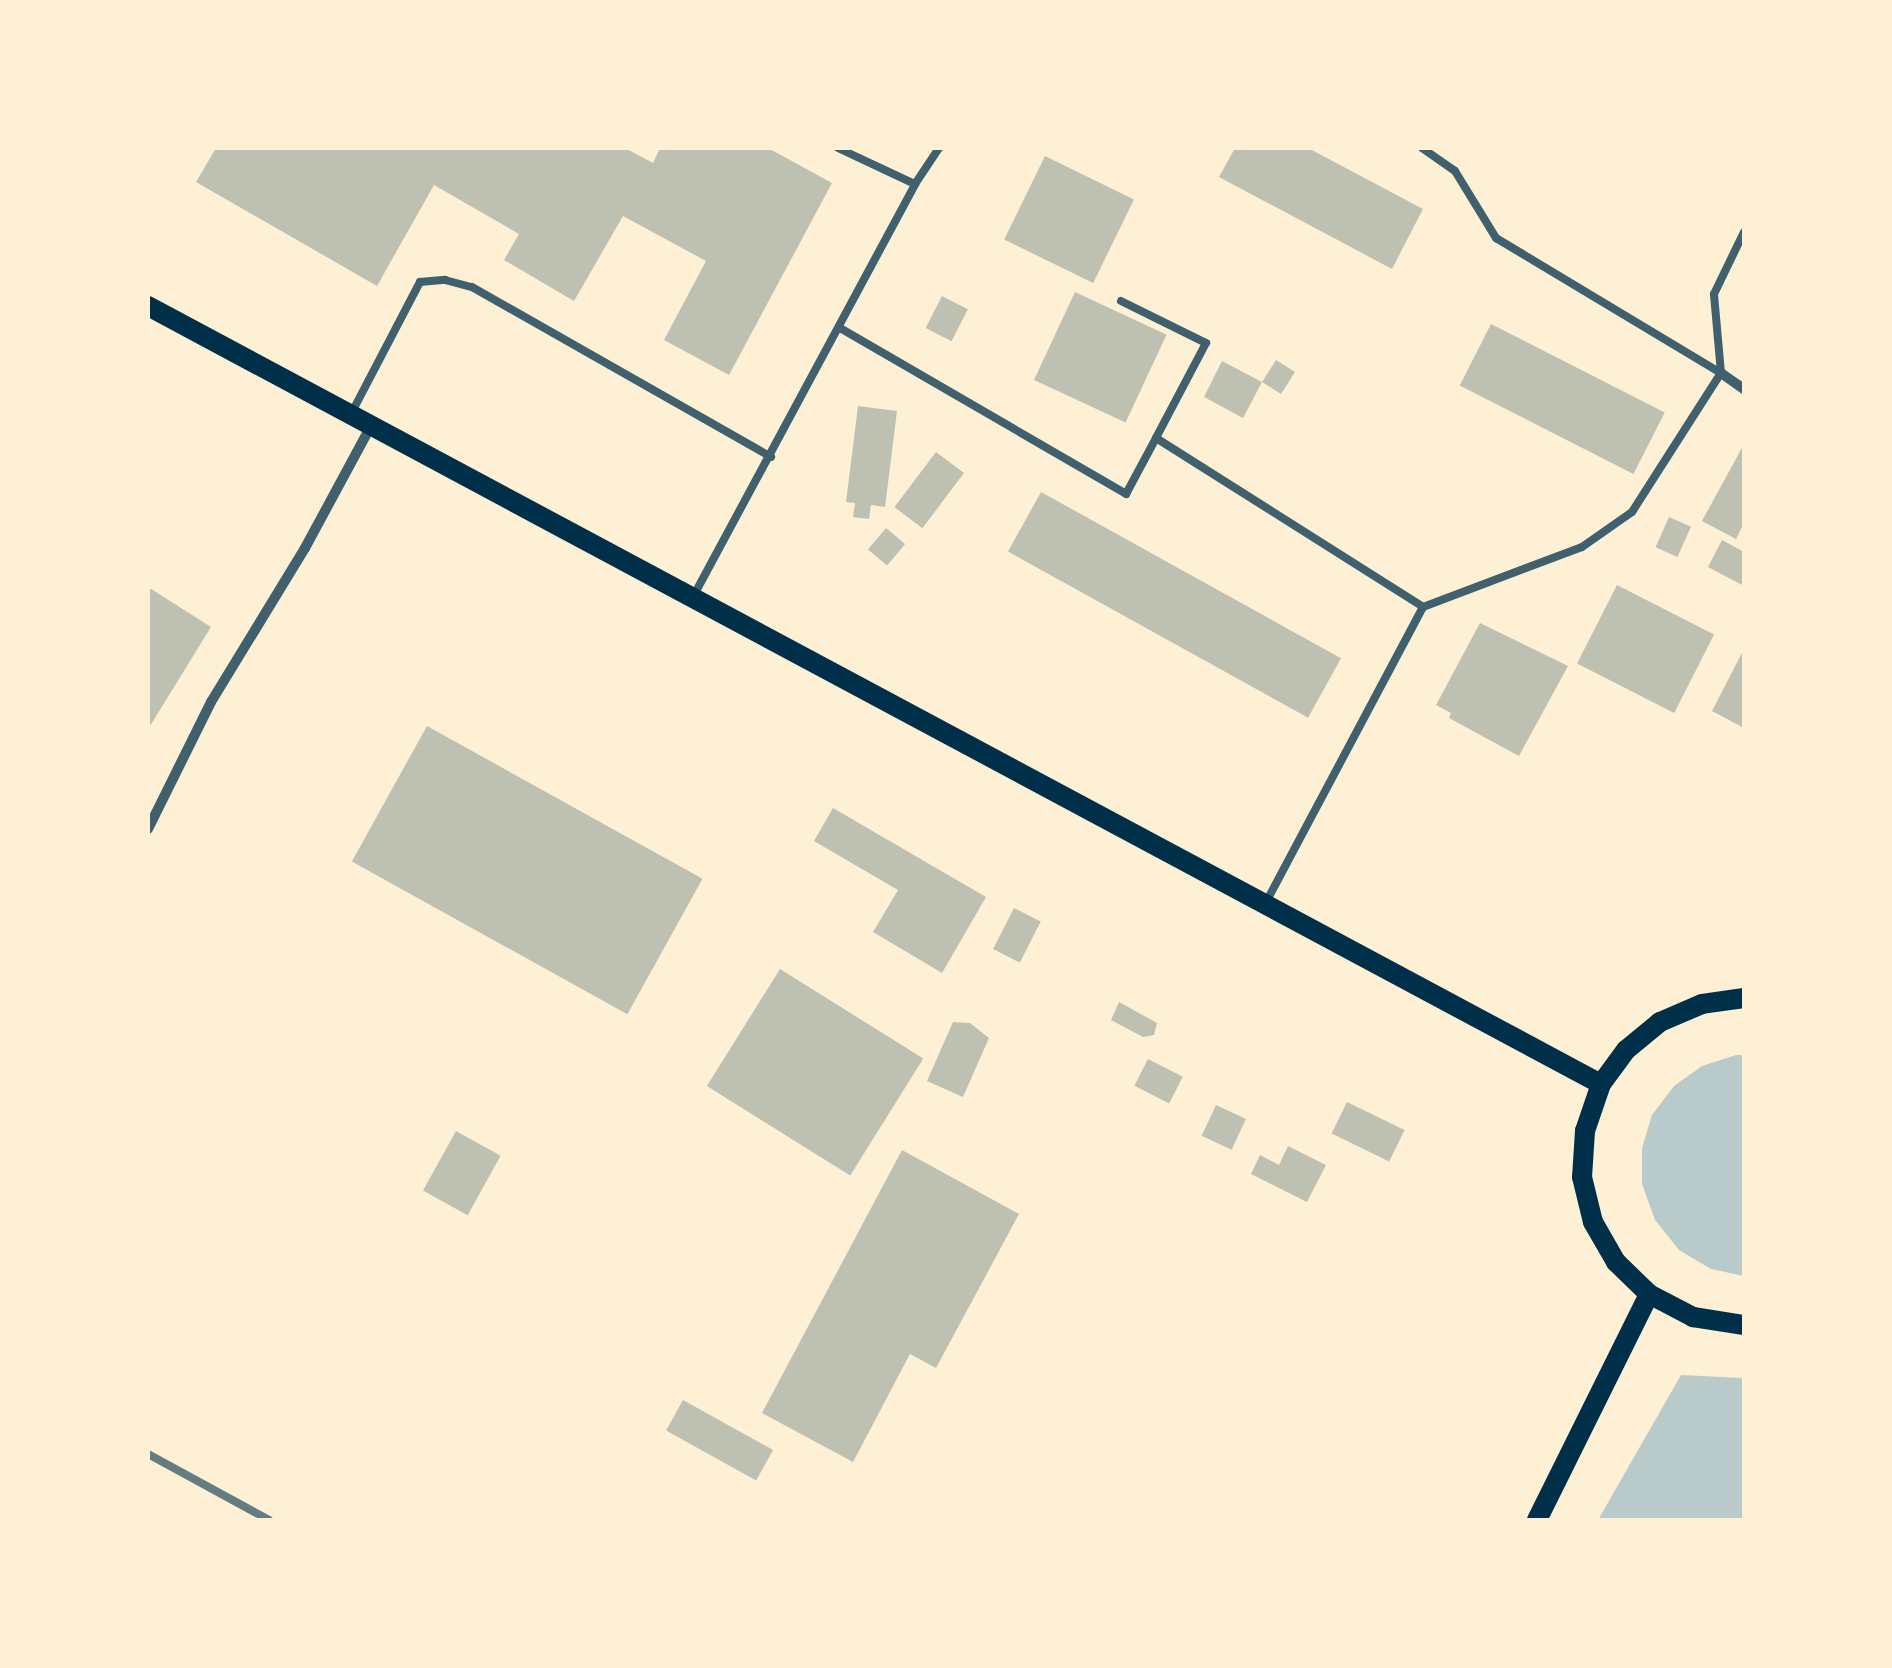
<!DOCTYPE html>
<style>
body{margin:0}
#map{position:relative;width:1892px;height:1668px;overflow:hidden;background:#fdf0d5;font-family:"Space Grotesk",sans-serif}
div>[style]{position:absolute}
[style*='--x']{left:calc(var(--x)*1px);top:calc(var(--y)*1px);width:calc(var(--w)*1px);rotate:calc(var(--a)*1deg)}
.green>*{inset:0;background:#b9caca}
.building>*{inset:0;background:#bec0b2;transform-origin:0 0}
.service>*{height:8px;margin:-4px;padding:0 4px;transform-origin:4px;border-radius:4px;background:#3f606c}
.minor>*{height:10px;margin:-5px;padding:0 5px;transform-origin:5px;border-radius:5px;background:#3f606c}
.secondary>*{height:20px;margin:-10px;padding:0 10px;transform-origin:10px;border-radius:10px;background:#003049}
.rail>*{height:8px;margin:-4px;padding:0 4px;transform-origin:4px;border-radius:4px;background:#657d81}
span{translate:-50% -50%;white-space:nowrap;text-align:center;line-height:1.15;-webkit-text-stroke:10px #fdf0d5;paint-order:stroke}
.frame{position:absolute;inset:0;border:150px solid #fdf0d5;pointer-events:none}
</style>
<div id="map">
<div class="green">
<i style="clip-path:polygon(1736px 1055px,1744px 1055px,1744px 1276px,1711px 1269px,1679px 1250px,1655px 1220px,1642px 1184px,1642px 1148px,1652px 1115px,1674px 1086px,1702px 1066px)"></i>
<i style="clip-path:polygon(1681px 1375px,1744px 1378px,1744px 1520px,1598px 1520px)"></i>
</div>
<div class="building">
<i style="clip-path:polygon(216px 148px,625px 148px,653px 163px,660px 148px,768px 148px,832px 183px,729px 375px,664px 340px,706px 261px,623px 216px,574px 301px,504px 260px,519px 234px,434px 185px,377px 286px,196px 182px)"></i>
<i style="clip-path:polygon(1235px 148px,1308px 148px,1423px 209px,1392px 269px,1219px 177px)"></i>
<i style="left:1045px;top:156px;width:99px;height:93px;rotate:26deg"></i>
<i style="left:1075px;top:292px;width:101px;height:97px;rotate:25deg"></i>
<i style="left:942px;top:296px;width:29px;height:36px;rotate:27deg"></i>
<i style="left:1491px;top:324px;width:195px;height:69px;rotate:27deg"></i>
<i style="clip-path:polygon(1276px 360px,1295px 372px,1281px 394px,1262px 382px,1243px 418px,1204px 397px,1222px 361px,1262px 382px)"></i>
<i style="clip-path:polygon(858px 406px,897px 411px,885px 507px,871px 505px,869px 519px,853px 517px,855px 503px,846px 502px)"></i>
<i style="clip-path:polygon(1744px 444px,1744px 523px,1736px 539px,1702px 521px)"></i>
<i style="left:936px;top:452px;width:35px;height:69px;rotate:37deg"></i>
<i style="left:1041px;top:492px;width:343px;height:68px;rotate:29deg"></i>
<i style="left:1669px;top:517px;width:24px;height:33px;rotate:24deg"></i>
<i style="left:886px;top:528px;width:25px;height:28px;rotate:40deg"></i>
<i style="clip-path:polygon(1722px 540px,1744px 552px,1744px 586px,1708px 567px)"></i>
<i style="left:1617px;top:585px;width:109px;height:88px;rotate:27deg"></i>
<i style="clip-path:polygon(148px 587px,211px 627px,150px 726px,148px 725px)"></i>
<i style="clip-path:polygon(1480px 623px,1568px 666px,1519px 756px,1449px 718px,1451px 713px,1436px 705px)"></i>
<i style="clip-path:polygon(1744px 649px,1744px 728px,1712px 711px)"></i>
<i style="left:427px;top:726px;width:315px;height:155px;rotate:29deg"></i>
<i style="clip-path:polygon(833px 808px,986px 897px,942px 973px,873px 932px,898px 890px,814px 841px)"></i>
<i style="left:1014px;top:908px;width:30px;height:46px;rotate:27deg"></i>
<i style="left:780px;top:969px;width:169px;height:138px;rotate:32deg"></i>
<i style="clip-path:polygon(1119px 1002px,1157px 1023px,1154px 1035px,1143px 1037px,1111px 1020px)"></i>
<i style="clip-path:polygon(953px 1022px,970px 1023px,989px 1038px,963px 1097px,927px 1081px)"></i>
<i style="left:1148px;top:1059px;width:39px;height:30px;rotate:27deg"></i>
<i style="left:1347px;top:1102px;width:64px;height:35px;rotate:26deg"></i>
<i style="left:1216px;top:1105px;width:33px;height:34px;rotate:25deg"></i>
<i style="left:456px;top:1131px;width:51px;height:68px;rotate:29deg"></i>
<i style="clip-path:polygon(1288px 1146px,1326px 1165px,1307px 1202px,1251px 1174px,1260px 1155px,1279px 1165px)"></i>
<i style="clip-path:polygon(902px 1150px,1019px 1214px,936px 1368px,910px 1354px,853px 1462px,762px 1413px)"></i>
<i style="left:683px;top:1400px;width:103px;height:35px;rotate:29deg"></i>
</div>
<div class="service">
<i style="--x:838;--y:148;--w:85;--a:25.1"></i>
<i style="--x:1422;--y:148;--w:40;--a:34.9"></i>
<i style="--x:1455;--y:171;--w:79;--a:58.5"></i>
<i style="--x:1496;--y:238;--w:262;--a:31"></i>
<i style="--x:1121;--y:301;--w:95;--a:26.3"></i>
<i style="--x:1206;--y:343;--w:107;--a:117.8"></i>
<i style="--x:840;--y:328;--w:331;--a:30.1"></i>
<i style="--x:1126;--y:494;--w:64;--a:-61.8"></i>
<i style="--x:1156;--y:438;--w:316;--a:32.3"></i>
<i style="--x:1423;--y:607;--w:332;--a:118"></i>
<i style="--x:351;--y:414;--w:149;--a:-62.4"></i>
<i style="--x:420;--y:282;--w:25;--a:-5"></i>
<i style="--x:445;--y:280;--w:28;--a:15"></i>
<i style="--x:472;--y:287;--w:344;--a:29.6"></i>
<i style="--x:694;--y:595;--w:467;--a:-61.7"></i>
<i style="--x:915;--y:184;--w:43;--a:-56.3"></i>
<i style="--x:1423;--y:607;--w:170;--a:-20.7"></i>
<i style="--x:1582;--y:547;--w:61;--a:-35"></i>
<i style="--x:1632;--y:512;--w:165;--a:-57.4"></i>
<i style="--x:1721;--y:373;--w:79;--a:-95.1"></i>
<i style="--x:1714;--y:294;--w:69;--a:-64.2"></i>
</div>
<div class="minor">
<i style="--x:1721;--y:373;--w:28;--a:35"></i>
<i style="--x:148;--y:829;--w:142;--a:-63.6"></i>
<i style="--x:211;--y:702;--w:180;--a:-58.6"></i>
<i style="--x:305;--y:548;--w:139;--a:-61.6"></i>
</div>
<div class="secondary">
<i style="--x:148;--y:306;--w:1648;--a:28.17"></i>
<i style="--x:1744;--y:998;--w:42;--a:171.9"></i>
<i style="--x:1702;--y:1004;--w:46;--a:156.8"></i>
<i style="--x:1660;--y:1022;--w:44;--a:140.5"></i>
<i style="--x:1626;--y:1050;--w:42;--a:126.3"></i>
<i style="--x:1601;--y:1084;--w:50;--a:108.8"></i>
<i style="--x:1585;--y:1131;--w:46;--a:93.7"></i>
<i style="--x:1582;--y:1177;--w:46;--a:76.3"></i>
<i style="--x:1593;--y:1222;--w:46;--a:60.1"></i>
<i style="--x:1616;--y:1262;--w:46;--a:44.1"></i>
<i style="--x:1649;--y:1294;--w:50;--a:27.6"></i>
<i style="--x:1693;--y:1317;--w:52;--a:8.9"></i>
<i style="--x:1537;--y:1520;--w:252;--a:-63.6"></i>
</div>
<div class="rail">
<i style="--x:148;--y:1454;--w:138;--a:28.6"></i>
</div>
<div class="frame"></div>
</div>
